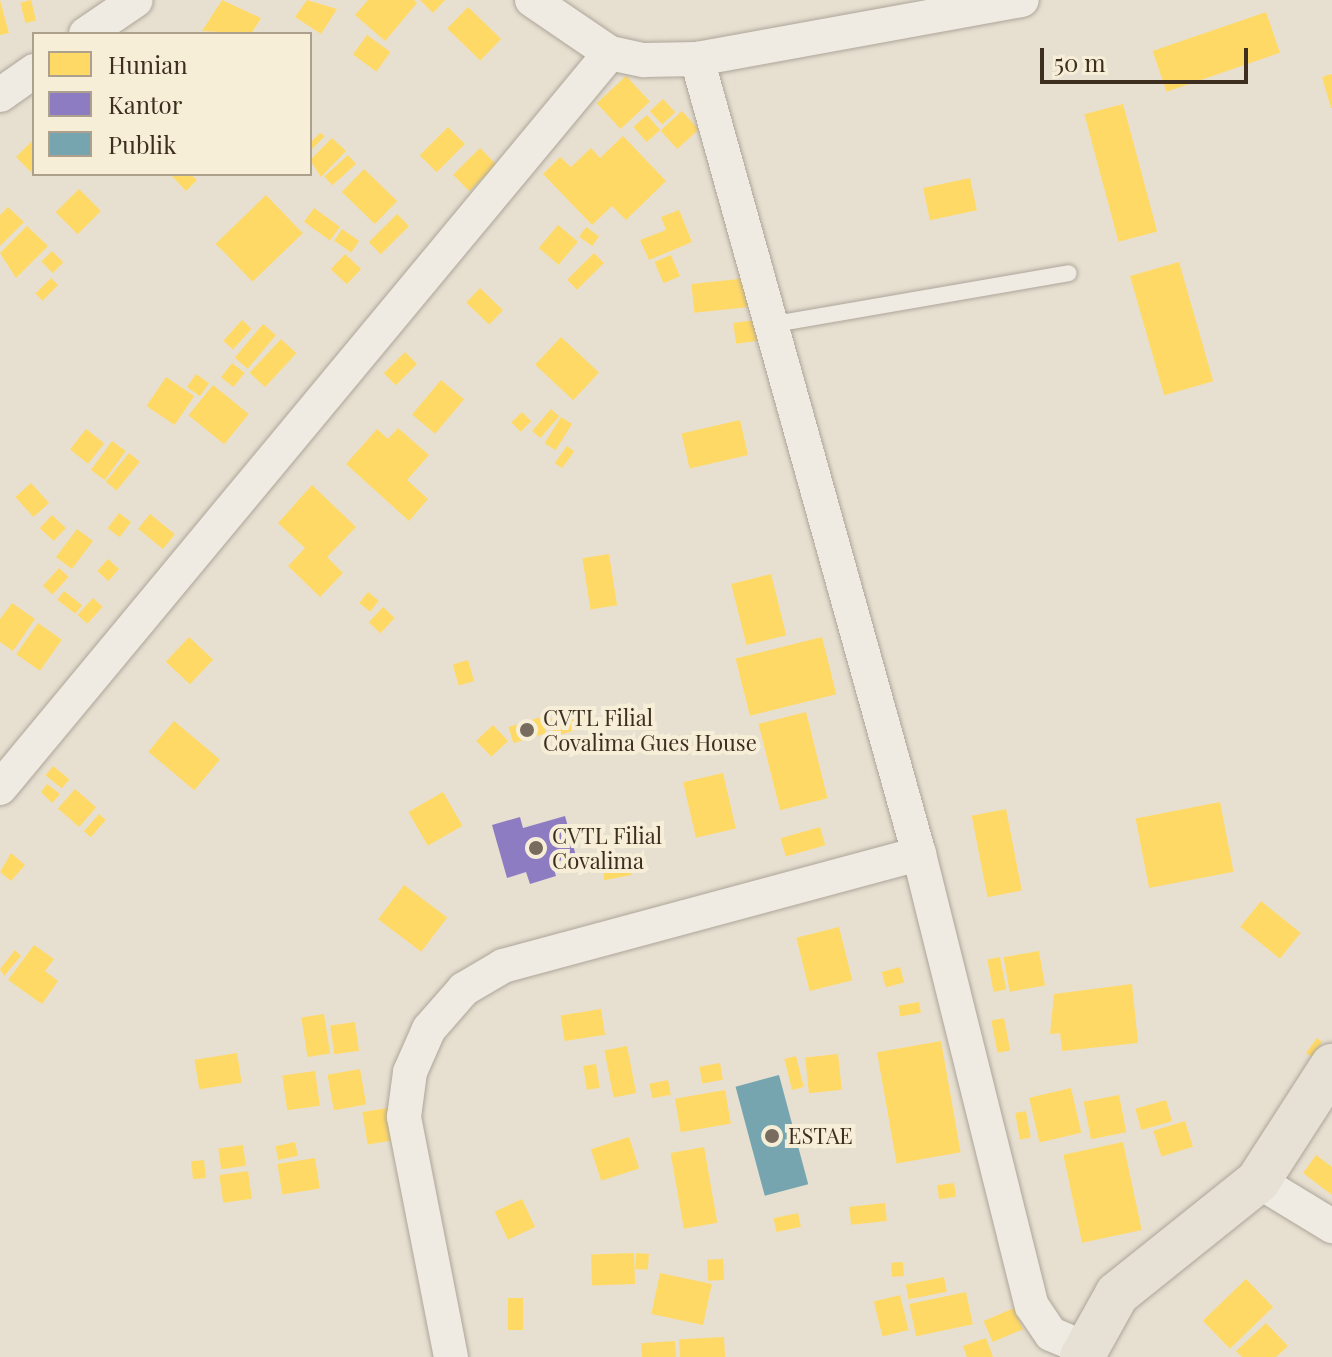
<!DOCTYPE html>
<style>
body{margin:0}
#map{position:relative;width:1332px;height:1357px;overflow:hidden;background:#e7e0d1;font-family:"Playfair Display",serif}
div>[style]{position:absolute}
[style*='--x']{left:calc(var(--x)*1px);top:calc(var(--y)*1px);width:calc(var(--w)*1px);rotate:calc(var(--a)*1deg)}
.homes>*{inset:0;background:#ffd966;transform-origin:0 0}
.offices>*{inset:0;background:#8e7cc3}
.public>*{inset:0;background:#76a5af;transform-origin:0 0}
.roads{filter:drop-shadow(0 0 2px #ada599) drop-shadow(0 0 2px #ada599)}
.lane>*{height:16px;margin:-8px;padding:0 8px;transform-origin:8px;border-radius:8px;background:#efebe3}
.street>*{height:34px;margin:-17px;padding:0 17px;transform-origin:17px;border-radius:17px;background:#efebe3}
.primary>*{height:44px;margin:-22px;padding:0 22px;transform-origin:22px;border-radius:22px;background:#e6e1d4}
.dots>*{width:22px;height:22px;translate:-50% -50%;box-sizing:border-box;border:4px solid #f7eed8;border-radius:50%}
span{translate:-50% -50%;white-space:nowrap;text-align:center;line-height:1.15;-webkit-text-stroke:8px #f7eed8;paint-order:stroke}
.poi-label{font-size:22px;color:#3d2e20}
.left{translate:0 -50%;text-align:left}
.legend{position:absolute;left:32px;top:32px;width:280px;height:144px;box-sizing:border-box;background:#f7eed8;border:2px solid #ada18e;margin:0;padding:10px 14px;list-style:none;font-size:24px;color:#3d2e20}
.legend li{display:flex;align-items:center;gap:16px;height:40px}
.legend b{width:40px;border:2px solid #ada18e}
.scale{position:absolute;left:1040px;top:48px;width:208px;height:36px;box-sizing:border-box;border:4px solid #3d2e20;border-top:0;padding-left:10px;font-size:24px;line-height:28px;white-space:nowrap;color:#3d2e20;-webkit-text-stroke:6px #f7eed8;paint-order:stroke}
</style>
<div id="map">
<div class="homes">
<i style="clip-path:polygon(0 0,9px 33px,0 35px)"></i>
<i style="left:31px;top:0;width:21px;height:11px;rotate:76deg"></i>
<i style="clip-path:polygon(222px 0,261px 18px,251px 34px,202px 31px)"></i>
<i style="clip-path:polygon(307px 0,337px 9px,321px 34px,295px 17px)"></i>
<i style="clip-path:polygon(368px 0,414px 0,417px 3px,385px 41px,355px 15px)"></i>
<i style="clip-path:polygon(420px 0,445px 0,433px 13px)"></i>
<i style="left:468px;top:7px;width:46px;height:30px;rotate:44deg"></i>
<i style="left:1266px;top:12px;width:43px;height:120px;rotate:71deg"></i>
<i style="left:367px;top:35px;width:29px;height:24px;rotate:36deg"></i>
<i style="clip-path:polygon(1332px 74px,1332px 108px,1331px 108px,1322px 77px)"></i>
<i style="left:626px;top:76px;width:35px;height:40px;rotate:47deg"></i>
<i style="left:663px;top:99px;width:18px;height:18px;rotate:47deg"></i>
<i style="left:1123px;top:104px;width:132px;height:40px;rotate:75deg"></i>
<i style="left:682px;top:111px;width:25px;height:29px;rotate:48deg"></i>
<i style="left:647px;top:115px;width:20px;height:18px;rotate:49deg"></i>
<i style="left:448px;top:127px;width:24px;height:40px;rotate:45deg"></i>
<i style="clip-path:polygon(320px 133px,325px 136px,310px 151px,310px 143px)"></i>
<i style="clip-path:polygon(623px 136px,666px 181px,626px 220px,612px 206px,592px 225px,543px 174px,560px 157px,571px 167px,591px 148px,600px 158px)"></i>
<i style="clip-path:polygon(332px 138px,346px 151px,321px 177px,310px 160px)"></i>
<i style="clip-path:polygon(34px 139px,34px 172px,32px 173px,16px 157px)"></i>
<i style="left:480px;top:148px;width:23px;height:38px;rotate:45deg"></i>
<i style="left:348px;top:155px;width:12px;height:32px;rotate:48deg"></i>
<i style="left:364px;top:169px;width:46px;height:32px;rotate:44deg"></i>
<i style="clip-path:polygon(170px 174px,190px 174px,197px 180px,186px 191px)"></i>
<i style="left:970px;top:178px;width:33px;height:48px;rotate:78deg"></i>
<i style="left:79px;top:189px;width:31px;height:33px;rotate:45deg"></i>
<i style="left:266px;top:195px;width:53px;height:70px;rotate:46deg"></i>
<i style="clip-path:polygon(8px 207px,24px 222px,0 246px,0 215px)"></i>
<i style="left:314px;top:208px;width:32px;height:17px;rotate:36deg"></i>
<i style="clip-path:polygon(679px 210px,692px 242px,649px 260px,640px 240px,666px 230px,661px 217px)"></i>
<i style="left:397px;top:214px;width:17px;height:40px;rotate:45deg"></i>
<i style="left:558px;top:225px;width:26px;height:30px;rotate:40deg"></i>
<i style="clip-path:polygon(27px 226px,48px 246px,16px 278px,0 253px)"></i>
<i style="left:586px;top:227px;width:16px;height:12px;rotate:35deg"></i>
<i style="left:342px;top:229px;width:21px;height:14px;rotate:35deg"></i>
<i style="left:52px;top:251px;width:16px;height:15px;rotate:45deg"></i>
<i style="left:594px;top:253px;width:14px;height:38px;rotate:45deg"></i>
<i style="left:345px;top:254px;width:22px;height:21px;rotate:43deg"></i>
<i style="left:671px;top:255px;width:23px;height:18px;rotate:67deg"></i>
<i style="left:1179px;top:262px;width:124px;height:51px;rotate:74deg"></i>
<i style="left:51px;top:278px;width:10px;height:22px;rotate:45deg"></i>
<i style="left:748px;top:278px;width:29px;height:57px;rotate:84deg"></i>
<i style="left:480px;top:288px;width:32px;height:20px;rotate:44deg"></i>
<i style="left:242px;top:320px;width:13px;height:28px;rotate:42deg"></i>
<i style="left:755px;top:320px;width:21px;height:22px;rotate:82deg"></i>
<i style="left:263px;top:324px;width:17px;height:44px;rotate:40deg"></i>
<i style="left:561px;top:337px;width:52px;height:38px;rotate:43deg"></i>
<i style="left:281px;top:339px;width:21px;height:46px;rotate:43deg"></i>
<i style="left:405px;top:352px;width:17px;height:30px;rotate:45deg"></i>
<i style="left:232px;top:363px;width:16px;height:18px;rotate:38deg"></i>
<i style="left:196px;top:374px;width:16px;height:16px;rotate:35deg"></i>
<i style="left:166px;top:377px;width:34px;height:35px;rotate:34deg"></i>
<i style="left:441px;top:380px;width:30px;height:45px;rotate:40deg"></i>
<i style="left:213px;top:385px;width:46px;height:39px;rotate:39deg"></i>
<i style="left:551px;top:409px;width:11px;height:29px;rotate:41deg"></i>
<i style="left:522px;top:412px;width:13px;height:15px;rotate:45deg"></i>
<i style="left:561px;top:417px;width:13px;height:31px;rotate:32deg"></i>
<i style="left:740px;top:420px;width:36px;height:60px;rotate:77deg"></i>
<i style="clip-path:polygon(398px 428px,429px 455px,407px 480px,428px 499px,409px 521px,346px 464px,377px 429px,388px 439px)"></i>
<i style="left:86px;top:429px;width:23px;height:26px;rotate:38deg"></i>
<i style="left:112px;top:441px;width:17px;height:36px;rotate:36deg"></i>
<i style="left:567px;top:446px;width:9px;height:21px;rotate:36deg"></i>
<i style="left:129px;top:453px;width:14px;height:37px;rotate:39deg"></i>
<i style="left:31px;top:483px;width:27px;height:21px;rotate:48deg"></i>
<i style="clip-path:polygon(312px 485px,356px 527px,327px 557px,343px 573px,320px 597px,288px 566px,305px 548px,278px 523px)"></i>
<i style="left:119px;top:513px;width:15px;height:19px;rotate:37deg"></i>
<i style="left:150px;top:514px;width:32px;height:19px;rotate:39deg"></i>
<i style="left:52px;top:515px;width:19px;height:18px;rotate:43deg"></i>
<i style="left:77px;top:529px;width:20px;height:35px;rotate:37deg"></i>
<i style="left:609px;top:554px;width:52px;height:27px;rotate:81deg"></i>
<i style="left:108px;top:559px;width:15px;height:16px;rotate:42deg"></i>
<i style="left:59px;top:568px;width:13px;height:24px;rotate:42deg"></i>
<i style="left:771px;top:574px;width:63px;height:41px;rotate:76deg"></i>
<i style="left:64px;top:591px;width:23px;height:11px;rotate:38deg"></i>
<i style="left:368px;top:592px;width:14px;height:14px;rotate:39deg"></i>
<i style="left:93px;top:598px;width:13px;height:23px;rotate:42deg"></i>
<i style="clip-path:polygon(12px 603px,35px 619px,13px 651px,0 642px,0 619px)"></i>
<i style="left:383px;top:607px;width:16px;height:21px;rotate:43deg"></i>
<i style="left:38px;top:623px;width:29px;height:38px;rotate:35deg"></i>
<i style="left:189px;top:637px;width:33px;height:34px;rotate:43deg"></i>
<i style="left:822px;top:637px;width:59px;height:89px;rotate:76deg"></i>
<i style="left:468px;top:660px;width:22px;height:16px;rotate:74deg"></i>
<i style="left:584px;top:709px;width:18px;height:36px;rotate:74deg"></i>
<i style="left:806px;top:712px;width:89px;height:49px;rotate:76deg"></i>
<i style="left:541px;top:717px;width:17px;height:34px;rotate:73deg"></i>
<i style="left:174px;top:721px;width:60px;height:40px;rotate:40deg"></i>
<i style="left:493px;top:725px;width:22px;height:23px;rotate:47deg"></i>
<i style="left:53px;top:766px;width:21px;height:12px;rotate:39deg"></i>
<i style="left:723px;top:773px;width:57px;height:41px;rotate:77deg"></i>
<i style="clip-path:polygon(47px 784px,60px 794px,52px 803px,41px 792px)"></i>
<i style="left:75px;top:789px;width:28px;height:26px;rotate:41deg"></i>
<i style="left:443px;top:792px;width:39px;height:40px;rotate:60deg"></i>
<i style="left:1220px;top:802px;width:71px;height:86px;rotate:79deg"></i>
<i style="left:1006px;top:809px;width:83px;height:35px;rotate:79deg"></i>
<i style="left:99px;top:814px;width:9px;height:23px;rotate:41deg"></i>
<i style="left:820px;top:827px;width:19px;height:41px;rotate:74deg"></i>
<i style="clip-path:polygon(11px 853px,25px 865px,11px 881px,0 872px)"></i>
<i style="left:630px;top:865px;width:10px;height:28px;rotate:79deg"></i>
<i style="left:404px;top:885px;width:54px;height:43px;rotate:37deg"></i>
<i style="left:1261px;top:901px;width:51px;height:33px;rotate:39deg"></i>
<i style="left:839px;top:927px;width:55px;height:44px;rotate:76deg"></i>
<i style="clip-path:polygon(34px 945px,54px 959px,45px 971px,58px 981px,42px 1004px,8px 980px)"></i>
<i style="clip-path:polygon(15px 950px,21px 956px,4px 976px,0 969px)"></i>
<i style="left:1039px;top:951px;width:35px;height:36px;rotate:80deg"></i>
<i style="left:1000px;top:957px;width:33px;height:13px;rotate:79deg"></i>
<i style="left:900px;top:967px;width:16px;height:19px;rotate:75deg"></i>
<i style="clip-path:polygon(1132px 984px,1138px 1043px,1062px 1051px,1060px 1033px,1050px 1034px,1054px 994px)"></i>
<i style="left:919px;top:1002px;width:11px;height:21px;rotate:80deg"></i>
<i style="left:601px;top:1009px;width:26px;height:41px;rotate:81deg"></i>
<i style="left:324px;top:1014px;width:40px;height:23px;rotate:81deg"></i>
<i style="left:1004px;top:1018px;width:33px;height:13px;rotate:79deg"></i>
<i style="left:355px;top:1022px;width:29px;height:25px;rotate:82deg"></i>
<i style="clip-path:polygon(1317px 1038px,1322px 1042px,1312px 1057px,1306px 1053px)"></i>
<i style="left:941px;top:1041px;width:113px;height:65px;rotate:80deg"></i>
<i style="left:627px;top:1046px;width:48px;height:23px;rotate:79deg"></i>
<i style="left:237px;top:1053px;width:30px;height:43px;rotate:81deg"></i>
<i style="left:838px;top:1054px;width:36px;height:33px;rotate:84deg"></i>
<i style="left:796px;top:1056px;width:32px;height:12px;rotate:76deg"></i>
<i style="left:720px;top:1063px;width:17px;height:21px;rotate:80deg"></i>
<i style="left:596px;top:1064px;width:24px;height:13px;rotate:81deg"></i>
<i style="left:360px;top:1069px;width:36px;height:33px;rotate:80deg"></i>
<i style="left:315px;top:1071px;width:35px;height:33px;rotate:82deg"></i>
<i style="left:668px;top:1080px;width:15px;height:19px;rotate:79deg"></i>
<i style="left:1071px;top:1088px;width:46px;height:43px;rotate:77deg"></i>
<i style="left:725px;top:1090px;width:34px;height:51px;rotate:80deg"></i>
<i style="left:1119px;top:1095px;width:38px;height:36px;rotate:79deg"></i>
<i style="left:1166px;top:1100px;width:22px;height:32px;rotate:74deg"></i>
<i style="left:394px;top:1107px;width:33px;height:32px;rotate:81deg"></i>
<i style="left:1026px;top:1111px;width:27px;height:11px;rotate:80deg"></i>
<i style="left:1185px;top:1121px;width:27px;height:33px;rotate:73deg"></i>
<i style="left:629px;top:1137px;width:33px;height:40px;rotate:72deg"></i>
<i style="left:295px;top:1142px;width:14px;height:20px;rotate:78deg"></i>
<i style="left:1123px;top:1142px;width:90px;height:61px;rotate:78deg"></i>
<i style="left:243px;top:1145px;width:21px;height:25px;rotate:82deg"></i>
<i style="left:704px;top:1147px;width:77px;height:34px;rotate:80deg"></i>
<i style="clip-path:polygon(1316px 1155px,1332px 1167px,1332px 1195px,1303px 1173px)"></i>
<i style="left:315px;top:1158px;width:31px;height:38px;rotate:81deg"></i>
<i style="left:204px;top:1160px;width:18px;height:13px;rotate:84deg"></i>
<i style="left:248px;top:1171px;width:28px;height:29px;rotate:82deg"></i>
<i style="left:954px;top:1183px;width:14px;height:17px;rotate:82deg"></i>
<i style="left:522px;top:1199px;width:31px;height:30px;rotate:65deg"></i>
<i style="left:885px;top:1203px;width:18px;height:36px;rotate:84deg"></i>
<i style="left:798px;top:1213px;width:14px;height:25px;rotate:78deg"></i>
<i style="left:634px;top:1253px;width:31px;height:43px;rotate:88deg"></i>
<i style="left:636px;top:1253px;width:13px;height:16px;rotate:4deg"></i>
<i style="left:723px;top:1259px;width:21px;height:16px;rotate:87deg"></i>
<i style="left:903px;top:1262px;width:14px;height:12px;rotate:86deg"></i>
<i style="left:660px;top:1273px;width:53px;height:42px;rotate:12deg"></i>
<i style="left:944px;top:1277px;width:15px;height:39px;rotate:79deg"></i>
<i style="left:1246px;top:1279px;width:39px;height:60px;rotate:46deg"></i>
<i style="left:966px;top:1292px;width:33px;height:58px;rotate:78deg"></i>
<i style="left:900px;top:1295px;width:36px;height:27px;rotate:76deg"></i>
<i style="left:523px;top:1298px;width:32px;height:15px;rotate:90deg"></i>
<i style="left:1014px;top:1308px;width:23px;height:33px;rotate:67deg"></i>
<i style="clip-path:polygon(1266px 1323px,1288px 1346px,1276px 1357px,1242px 1357px,1236px 1351px)"></i>
<i style="left:724px;top:1337px;width:20px;height:45px;rotate:87deg"></i>
<i style="clip-path:polygon(986px 1338px,993px 1357px,967px 1357px,963px 1346px)"></i>
<i style="left:675px;top:1341px;width:16px;height:34px;rotate:86deg"></i>
</div>
<div class="offices">
<i style="clip-path:polygon(565px 816px,576px 856px,552px 863px,556px 876px,530px 884px,526px 872px,507px 878px,492px 825px,520px 817px,523px 828px)"></i>
</div>
<div class="public">
<i style="left:779px;top:1075px;width:113px;height:45px;rotate:75deg"></i>
</div>
<div class="roads">
<div class="lane">
<i style="--x:769;--y:325;--w:304;--a:-9.8"></i>
</div>
<div class="street">
<i style="--x:532;--y:0;--w:94;--a:34.2"></i>
<i style="--x:610;--y:53;--w:35;--a:12"></i>
<i style="--x:644;--y:60;--w:53;--a:-1.1"></i>
<i style="--x:697;--y:59;--w:330;--a:-10.3"></i>
<i style="--x:86;--y:34;--w:60;--a:-34.2"></i>
<i style="--x:697;--y:59;--w:825;--a:74.4"></i>
<i style="--x:919;--y:854;--w:466;--a:76"></i>
<i style="--x:1032;--y:1306;--w:34;--a:56"></i>
<i style="--x:1051;--y:1334;--w:38;--a:23"></i>
<i style="--x:0;--y:95;--w:42;--a:-35.2"></i>
<i style="--x:0;--y:788;--w:955;--a:-50.31"></i>
<i style="--x:1258;--y:1181;--w:87;--a:31.3"></i>
<i style="--x:451;--y:1357;--w:245;--a:-101.1"></i>
<i style="--x:404;--y:1117;--w:45;--a:-82.4"></i>
<i style="--x:410;--y:1072;--w:47;--a:-66.2"></i>
<i style="--x:429;--y:1029;--w:53;--a:-48.8"></i>
<i style="--x:464;--y:989;--w:45;--a:-30.5"></i>
<i style="--x:503;--y:966;--w:431;--a:-15.1"></i>
</div>
<div class="primary">
<i style="--x:1082;--y:1357;--w:72;--a:-60.9"></i>
<i style="--x:1117;--y:1294;--w:181;--a:-38.7"></i>
<i style="--x:1258;--y:1181;--w:137;--a:-57.2"></i>
</div>
</div>
<div class="dots">
<i style="left:527px;top:730px;background:#786c5e"></i>
<i style="left:536px;top:848px;background:#786c5e"></i>
<i style="left:772px;top:1136px;background:#786c5e"></i>
</div>
<div class="poi-label">
<span class="left" style="left:543px;top:730px">CVTL Filial<br>Covalima Gues House</span>
<span class="left" style="left:552px;top:848px">CVTL Filial<br>Covalima</span>
<span class="left" style="left:788px;top:1136px">ESTAE</span>
</div>
<ul class="legend">
<li><b style="height:22px;background:#ffd966"></b>Hunian</li>
<li><b style="height:22px;background:#8e7cc3"></b>Kantor</li>
<li><b style="height:22px;background:#76a5af"></b>Publik</li>
</ul>
<div class="scale">50 m</div>
</div>
